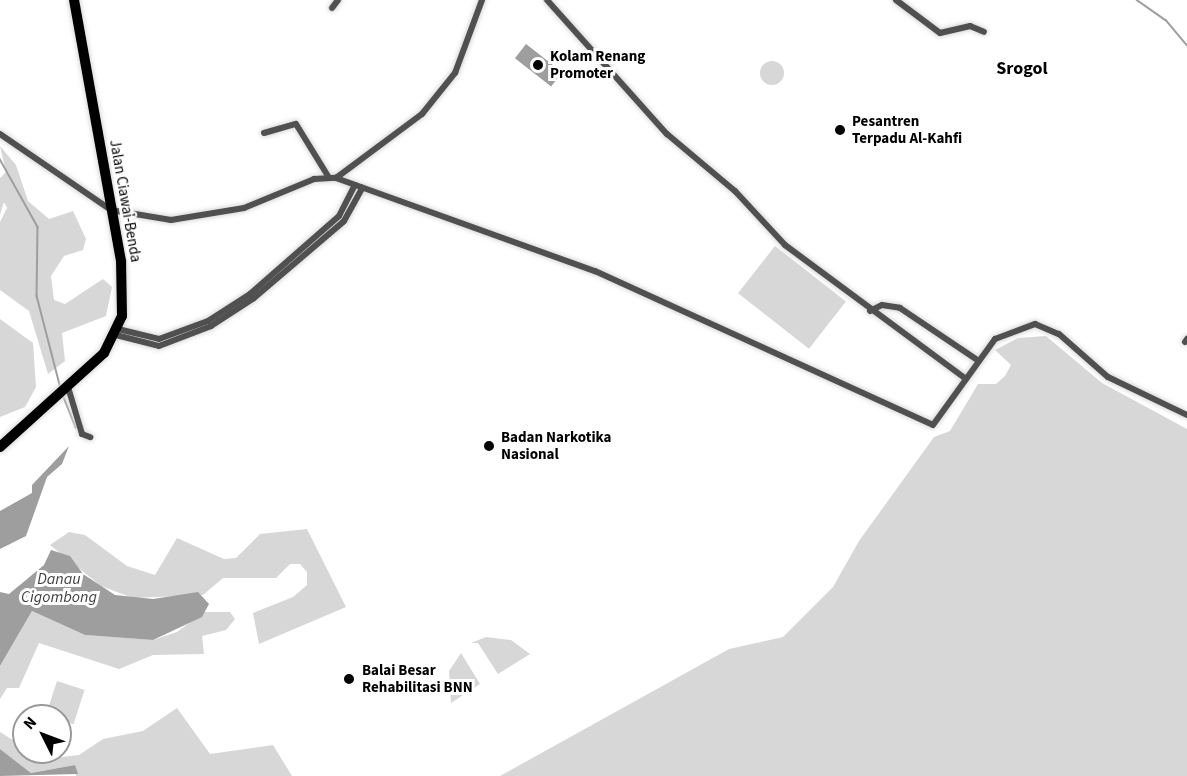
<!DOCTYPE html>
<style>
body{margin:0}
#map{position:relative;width:1187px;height:776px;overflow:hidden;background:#fff;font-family:"Source Sans 3",sans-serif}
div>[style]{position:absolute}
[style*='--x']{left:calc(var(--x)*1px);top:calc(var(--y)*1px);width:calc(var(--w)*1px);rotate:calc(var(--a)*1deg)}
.green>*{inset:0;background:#d7d7d7;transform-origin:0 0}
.round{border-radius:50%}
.water>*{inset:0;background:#9e9e9e;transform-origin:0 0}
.stream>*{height:1.5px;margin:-0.75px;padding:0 0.75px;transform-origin:0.75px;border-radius:0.75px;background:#9e9e9e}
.roads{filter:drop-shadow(0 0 2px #dbdbdb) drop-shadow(0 0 2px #dbdbdb)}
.minor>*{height:6px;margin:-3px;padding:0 3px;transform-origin:3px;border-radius:3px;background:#505050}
.trunk>*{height:10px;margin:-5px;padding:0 5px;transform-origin:5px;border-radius:5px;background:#000}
.dots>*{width:16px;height:16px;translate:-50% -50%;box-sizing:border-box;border:3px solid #fff;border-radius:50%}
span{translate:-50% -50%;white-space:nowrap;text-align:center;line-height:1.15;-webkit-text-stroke:6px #fff;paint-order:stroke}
.poi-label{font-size:15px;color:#000;font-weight:700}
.left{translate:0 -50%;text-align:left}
.street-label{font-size:15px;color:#000}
.water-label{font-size:16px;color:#3f3f3f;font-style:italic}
.quarter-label{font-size:18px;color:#000;font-weight:700}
.north{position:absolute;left:12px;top:704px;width:60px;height:60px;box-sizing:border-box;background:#fff;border:2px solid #999;border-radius:50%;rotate:312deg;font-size:16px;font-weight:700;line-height:24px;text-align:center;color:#000}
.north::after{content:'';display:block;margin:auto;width:21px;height:27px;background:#000;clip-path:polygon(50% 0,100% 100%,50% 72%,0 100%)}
</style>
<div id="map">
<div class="green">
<i class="round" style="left:760px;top:61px;width:24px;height:24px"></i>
<i style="clip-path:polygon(0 146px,16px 165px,28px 201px,49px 219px,73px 211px,86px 239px,83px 250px,64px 256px,51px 276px,54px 300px,65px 304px,103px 279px,112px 287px,106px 316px,62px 333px,65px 361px,48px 374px,29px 311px,0 290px,0 222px,7px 208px,4px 202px,0 215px,0 178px,6px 172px)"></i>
<i style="left:775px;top:246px;width:90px;height:60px;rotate:38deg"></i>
<i style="clip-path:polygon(0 319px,33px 343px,36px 387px,25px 407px,0 417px)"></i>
<i style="clip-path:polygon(1046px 336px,1102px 383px,1187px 429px,1187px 776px,500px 776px,729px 649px,783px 637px,833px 587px,859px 541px,934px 437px,950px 431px,978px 384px,996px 384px,1005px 376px,1011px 365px,995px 350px,1018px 338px)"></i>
<i style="clip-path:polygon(307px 529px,346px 607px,259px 644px,253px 613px,293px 597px,307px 585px,307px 572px,300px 564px,290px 564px,276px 578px,223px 578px,203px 595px,133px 598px,101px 586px,50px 545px,69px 532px,85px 535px,127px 566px,155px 575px,177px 538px,224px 559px,236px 558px,260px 534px)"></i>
<i style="clip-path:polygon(32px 611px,85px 635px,153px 640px,177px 632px,204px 612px,230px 612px,235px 619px,226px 630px,202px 636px,204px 654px,153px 655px,119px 669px,39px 643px,19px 688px,7px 688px,0 699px,0 666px)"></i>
<i style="clip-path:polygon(486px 637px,511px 640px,530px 654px,498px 674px,478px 643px,471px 643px)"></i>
<i style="clip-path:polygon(465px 647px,461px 653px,480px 684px,451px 703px,449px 671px)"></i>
<i style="left:57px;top:681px;width:29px;height:36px;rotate:18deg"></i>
<i style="clip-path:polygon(177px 708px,210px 754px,273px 745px,292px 776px,76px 776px,75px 765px,31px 773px,0 749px,0 732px,43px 759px,79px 755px,103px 739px,143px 731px)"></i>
</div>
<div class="water">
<i style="left:526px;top:44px;width:46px;height:18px;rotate:38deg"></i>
<i style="clip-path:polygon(69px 446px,62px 464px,47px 477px,26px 536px,0 549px,0 511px,32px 493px,32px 485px)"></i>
<i style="clip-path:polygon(51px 550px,70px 556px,83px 574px,115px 595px,153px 599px,198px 592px,209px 604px,202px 617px,153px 640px,85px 635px,32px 611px,0 666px,0 592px,9px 594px,44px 565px)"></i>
<i style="clip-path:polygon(0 749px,31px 773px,75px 765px,78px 774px,0 776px)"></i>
</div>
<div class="stream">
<i style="--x:1137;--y:0;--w:35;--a:35"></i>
<i style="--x:1166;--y:20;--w:33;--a:50"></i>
<i style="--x:0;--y:159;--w:78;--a:60.8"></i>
<i style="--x:38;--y:227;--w:69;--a:90.8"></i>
<i style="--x:37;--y:296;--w:92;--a:75.5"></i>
<i style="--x:63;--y:395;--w:35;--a:68"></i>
</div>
<div class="roads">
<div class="minor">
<i style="--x:547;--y:0;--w:180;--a:48.2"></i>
<i style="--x:667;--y:134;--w:89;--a:40"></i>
<i style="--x:735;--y:191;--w:74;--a:47.2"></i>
<i style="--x:785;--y:245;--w:225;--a:36.5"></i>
<i style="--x:896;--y:0;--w:55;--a:36.9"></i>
<i style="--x:940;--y:33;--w:31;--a:-13"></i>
<i style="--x:970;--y:26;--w:15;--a:23"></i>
<i style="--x:332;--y:8;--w:10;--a:-53"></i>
<i style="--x:264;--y:133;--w:33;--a:-16"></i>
<i style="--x:296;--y:124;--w:61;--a:58.4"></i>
<i style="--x:0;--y:134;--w:135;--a:34.4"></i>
<i style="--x:111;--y:210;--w:61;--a:9.5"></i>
<i style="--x:171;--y:220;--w:74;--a:-9.3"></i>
<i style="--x:244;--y:208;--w:76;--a:-22.5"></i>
<i style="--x:314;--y:179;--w:22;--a:-3"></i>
<i style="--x:336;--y:178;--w:107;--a:-36.7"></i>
<i style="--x:422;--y:114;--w:53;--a:-51.2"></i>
<i style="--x:455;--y:73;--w:78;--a:-69.7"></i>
<i style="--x:336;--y:178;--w:275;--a:19.8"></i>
<i style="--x:595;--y:271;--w:371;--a:24.5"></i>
<i style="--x:933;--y:425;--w:106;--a:-54.2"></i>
<i style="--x:995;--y:339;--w:43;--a:-20.6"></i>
<i style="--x:1035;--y:324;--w:26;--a:23"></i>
<i style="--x:1059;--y:334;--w:65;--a:41.3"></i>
<i style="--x:1108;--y:377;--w:88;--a:25.7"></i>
<i style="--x:870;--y:311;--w:13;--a:-27"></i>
<i style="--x:882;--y:305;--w:18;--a:9"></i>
<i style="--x:900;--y:308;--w:95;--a:33.9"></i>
<i style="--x:118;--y:329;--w:42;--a:13.7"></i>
<i style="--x:159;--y:339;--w:52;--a:-20.2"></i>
<i style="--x:208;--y:321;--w:50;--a:-32.7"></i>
<i style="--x:250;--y:294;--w:118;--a:-41.2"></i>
<i style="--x:339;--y:216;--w:35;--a:-63"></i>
<i style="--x:116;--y:335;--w:44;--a:14.3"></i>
<i style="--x:159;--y:346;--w:56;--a:-21"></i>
<i style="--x:211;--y:326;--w:51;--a:-33.1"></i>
<i style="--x:254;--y:298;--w:118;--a:-40.5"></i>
<i style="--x:344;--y:221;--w:38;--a:-61"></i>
<i style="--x:1185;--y:342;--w:4;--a:-56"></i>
<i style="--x:68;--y:387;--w:49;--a:73.4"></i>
<i style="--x:82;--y:434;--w:9;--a:21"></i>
</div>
<div class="trunk">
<i style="--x:0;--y:447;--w:140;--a:-42.1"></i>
<i style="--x:104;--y:353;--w:41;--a:-64.1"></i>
<i style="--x:122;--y:316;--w:55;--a:-91"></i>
<i style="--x:121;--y:261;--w:265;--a:-100.2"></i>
</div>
</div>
<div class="dots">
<i style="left:538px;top:65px;background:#000"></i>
<i style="left:840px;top:130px;background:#000"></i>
<i style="left:489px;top:446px;background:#000"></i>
<i style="left:349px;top:679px;background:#000"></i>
</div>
<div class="poi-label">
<span class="left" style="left:550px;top:65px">Kolam Renang<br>Promoter</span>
<span class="left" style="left:852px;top:130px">Pesantren<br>Terpadu Al-Kahfi</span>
<span class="left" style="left:501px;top:446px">Badan Narkotika<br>Nasional</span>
<span class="left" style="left:362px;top:679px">Balai Besar<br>Rehabilitasi BNN</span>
</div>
<div class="street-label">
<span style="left:125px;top:201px;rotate:80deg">Jalan Ciawai-Benda</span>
</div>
<div class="water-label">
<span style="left:59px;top:588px">Danau<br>Cigombong</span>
</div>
<div class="quarter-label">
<span style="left:1022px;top:69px">Srogol</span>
</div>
<div class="north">N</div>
</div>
